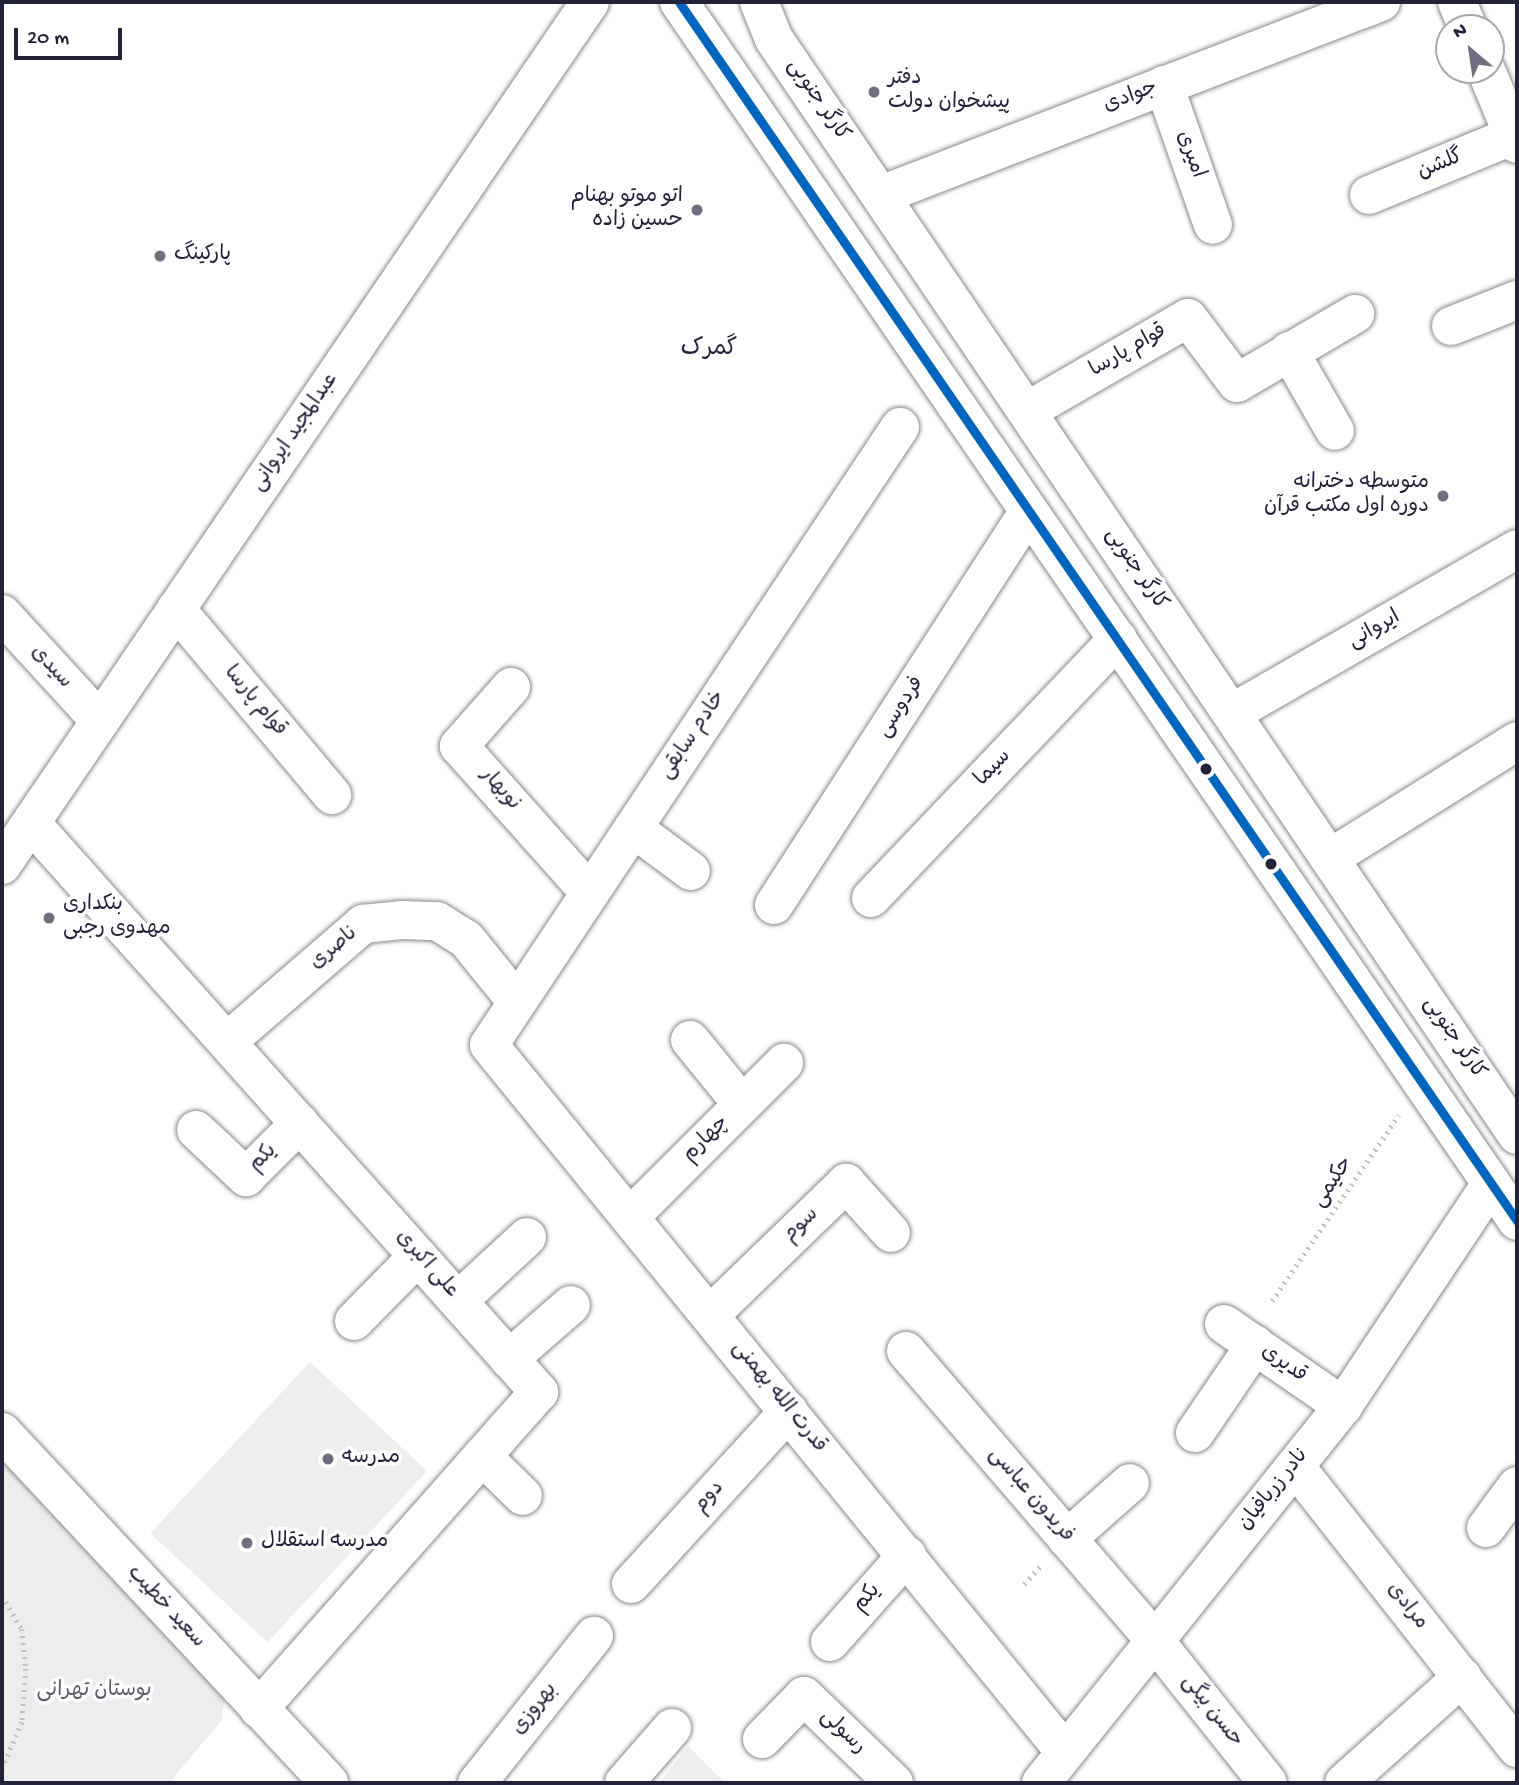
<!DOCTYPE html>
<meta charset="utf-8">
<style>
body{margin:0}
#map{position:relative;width:1519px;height:1785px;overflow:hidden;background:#fff;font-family:"Gochi Hand","Playpen Sans Arabic",sans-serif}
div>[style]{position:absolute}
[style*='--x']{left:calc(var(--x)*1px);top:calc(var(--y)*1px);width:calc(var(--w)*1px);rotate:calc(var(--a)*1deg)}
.built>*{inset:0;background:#eeeeef;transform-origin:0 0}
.green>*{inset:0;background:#ededef}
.path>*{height:4.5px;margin-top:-2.25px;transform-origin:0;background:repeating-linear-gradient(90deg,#c2c2c4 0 2px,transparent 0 7px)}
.roads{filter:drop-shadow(0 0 2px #8a8a8f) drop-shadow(0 0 2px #8a8a8f)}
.minor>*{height:38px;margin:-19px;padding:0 19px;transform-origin:19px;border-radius:19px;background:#fff}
.major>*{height:38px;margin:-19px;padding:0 19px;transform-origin:19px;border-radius:19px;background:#fff}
.bus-1>*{height:9px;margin:-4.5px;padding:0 4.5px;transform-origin:4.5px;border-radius:4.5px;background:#0065bd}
.dots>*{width:19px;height:19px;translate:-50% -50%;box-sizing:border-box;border:4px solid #fff;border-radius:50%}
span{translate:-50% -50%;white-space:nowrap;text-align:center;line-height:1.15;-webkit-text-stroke:7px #fff;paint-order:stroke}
.poi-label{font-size:21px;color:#22223b}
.left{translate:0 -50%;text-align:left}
.right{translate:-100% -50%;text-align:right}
.street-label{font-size:21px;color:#22223b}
.park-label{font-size:21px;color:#5b5b6d}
.neighbourhood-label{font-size:23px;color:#22223b}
.frame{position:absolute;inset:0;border:4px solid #22223b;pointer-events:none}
.north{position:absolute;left:1435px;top:14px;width:70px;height:70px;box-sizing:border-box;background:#fff;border:2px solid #a7a7b1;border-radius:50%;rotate:331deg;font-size:19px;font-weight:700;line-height:28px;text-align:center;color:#22223b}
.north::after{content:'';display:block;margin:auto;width:24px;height:32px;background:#6f6f80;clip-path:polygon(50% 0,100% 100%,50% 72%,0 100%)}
.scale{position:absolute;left:14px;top:28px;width:108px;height:32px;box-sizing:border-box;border:4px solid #22223b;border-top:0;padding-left:9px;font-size:21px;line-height:24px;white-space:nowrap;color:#22223b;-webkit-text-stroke:5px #fff;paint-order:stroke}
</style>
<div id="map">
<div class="built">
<i style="left:310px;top:1362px;width:160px;height:234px;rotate:43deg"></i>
<i style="clip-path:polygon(688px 1746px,723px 1781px,722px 1783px,659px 1783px)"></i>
</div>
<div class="green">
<i style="clip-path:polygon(2px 1453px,225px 1699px,221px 1721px,169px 1783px,2px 1783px)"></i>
</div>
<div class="path">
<i style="--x:1272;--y:1301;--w:225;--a:-55.7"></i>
<i style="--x:1024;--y:1584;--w:26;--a:-47"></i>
<i style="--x:2;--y:1596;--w:39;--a:59"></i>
<i style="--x:22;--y:1629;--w:40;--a:84.3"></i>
<i style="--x:26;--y:1669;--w:53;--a:94.3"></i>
<i style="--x:22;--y:1722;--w:51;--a:113.1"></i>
</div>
<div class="roads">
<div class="minor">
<i style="--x:1457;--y:2;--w:28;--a:67"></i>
<i style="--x:1486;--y:70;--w:80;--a:67.3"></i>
<i style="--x:1164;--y:85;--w:148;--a:70.7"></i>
<i style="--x:881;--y:195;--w:536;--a:-21.11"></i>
<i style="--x:1369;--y:195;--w:160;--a:-22.4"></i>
<i style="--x:1451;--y:326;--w:71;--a:-21.5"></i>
<i style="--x:1289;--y:351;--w:92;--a:60.1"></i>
<i style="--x:1027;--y:411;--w:186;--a:-30"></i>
<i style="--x:1188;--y:318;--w:81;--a:53"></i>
<i style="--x:1237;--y:383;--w:137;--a:-30.3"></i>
<i style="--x:900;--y:427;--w:742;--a:123.63"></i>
<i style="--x:489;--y:1045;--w:912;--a:50.83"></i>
<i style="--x:176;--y:609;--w:243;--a:50"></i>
<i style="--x:2;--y:614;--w:145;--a:47.5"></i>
<i style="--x:511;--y:687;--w:79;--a:131.4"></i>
<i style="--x:459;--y:746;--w:197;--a:48.3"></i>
<i style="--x:1232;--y:713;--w:329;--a:-29.9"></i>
<i style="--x:31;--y:823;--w:763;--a:48.24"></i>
<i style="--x:539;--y:1392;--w:423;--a:131.5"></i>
<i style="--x:633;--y:828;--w:72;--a:36.6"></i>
<i style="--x:1330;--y:858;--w:221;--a:-32"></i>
<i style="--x:871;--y:898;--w:358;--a:-46.4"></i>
<i style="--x:774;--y:905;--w:469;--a:-57.1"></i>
<i style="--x:690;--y:1040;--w:82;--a:50.9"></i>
<i style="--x:228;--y:1041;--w:179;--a:-40.9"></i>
<i style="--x:363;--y:924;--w:38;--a:-6"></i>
<i style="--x:401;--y:920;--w:36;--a:2"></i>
<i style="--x:437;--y:921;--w:34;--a:32"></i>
<i style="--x:466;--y:939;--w:81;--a:51"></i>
<i style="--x:196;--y:1130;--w:69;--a:43.2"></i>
<i style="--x:246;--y:1177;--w:76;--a:-45"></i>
<i style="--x:630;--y:1217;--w:218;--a:-45"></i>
<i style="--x:458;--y:1301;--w:94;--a:-42.8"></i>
<i style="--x:710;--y:1315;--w:190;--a:-44.1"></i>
<i style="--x:846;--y:1183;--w:67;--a:48"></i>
<i style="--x:354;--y:1321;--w:91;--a:-45.4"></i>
<i style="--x:1224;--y:1324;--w:145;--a:34.6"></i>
<i style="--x:906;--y:1351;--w:382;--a:49.3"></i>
<i style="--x:1155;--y:1641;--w:181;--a:51.5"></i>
<i style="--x:509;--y:1359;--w:82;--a:-41.1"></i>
<i style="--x:2;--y:1432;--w:480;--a:47"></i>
<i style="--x:1195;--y:1433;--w:107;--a:-55.7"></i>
<i style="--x:482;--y:1456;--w:57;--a:44.3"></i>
<i style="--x:1295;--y:1466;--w:359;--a:51.8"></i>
<i style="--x:1486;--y:1528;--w:52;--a:-53.6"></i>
<i style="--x:1067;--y:1539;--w:84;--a:-41.6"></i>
<i style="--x:631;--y:1584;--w:234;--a:-47.6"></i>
<i style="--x:830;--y:1642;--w:116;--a:-48.5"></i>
<i style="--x:762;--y:1739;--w:60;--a:-45.7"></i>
<i style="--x:804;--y:1696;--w:125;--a:44"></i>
<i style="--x:477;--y:1783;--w:188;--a:-51.5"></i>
<i style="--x:624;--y:1783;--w:73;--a:-48.9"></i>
<i style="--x:1041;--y:1783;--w:483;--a:-51.3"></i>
<i style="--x:1343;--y:1406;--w:267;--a:-56.3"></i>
<i style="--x:1344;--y:1783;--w:159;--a:-41.9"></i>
</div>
<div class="major">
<i style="--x:679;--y:2;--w:1479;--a:55.49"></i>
<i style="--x:759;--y:2;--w:40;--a:68"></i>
<i style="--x:774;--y:39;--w:1324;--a:55.87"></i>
<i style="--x:2;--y:865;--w:1044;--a:-55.73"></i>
</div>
</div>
<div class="bus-1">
<i style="--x:679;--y:2;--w:1479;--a:55.49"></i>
</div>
<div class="dots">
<i style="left:874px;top:92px;background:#6f6f80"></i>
<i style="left:697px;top:210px;background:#6f6f80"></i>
<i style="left:160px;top:256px;background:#6f6f80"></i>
<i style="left:1443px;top:496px;background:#6f6f80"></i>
<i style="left:1206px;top:769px;background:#22223b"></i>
<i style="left:1271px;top:864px;background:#22223b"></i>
<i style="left:49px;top:918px;background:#6f6f80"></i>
<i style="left:328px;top:1459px;background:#6f6f80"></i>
<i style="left:247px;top:1543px;background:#6f6f80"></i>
</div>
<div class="poi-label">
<span class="left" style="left:888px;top:92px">دفتر<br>پیشخوان دولت</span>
<span class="right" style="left:683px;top:210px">اتو موتو بهنام<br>حسین زاده</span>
<span class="left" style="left:174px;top:256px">پارکینگ</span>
<span class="right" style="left:1429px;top:496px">متوسطه دخترانه<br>دوره اول مکتب قرآن</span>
<span class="left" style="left:63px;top:918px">بنکداری<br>مهدوی رجبی</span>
<span class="left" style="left:342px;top:1459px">مدرسه</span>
<span class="left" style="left:261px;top:1543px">مدرسه استقلال</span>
</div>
<div class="street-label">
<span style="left:1131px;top:98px;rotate:-21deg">جوادی</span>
<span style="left:817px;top:101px;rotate:56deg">کارگر جنوبی</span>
<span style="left:1189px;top:155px;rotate:70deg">امیری</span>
<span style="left:1441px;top:166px;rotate:-22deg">گلشن</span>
<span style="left:1129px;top:352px;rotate:-30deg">قوام پارسا</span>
<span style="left:296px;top:433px;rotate:-56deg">عبدالمجید ایروانی</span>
<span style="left:1135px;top:570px;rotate:56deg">کارگر جنوبی</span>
<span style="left:1375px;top:631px;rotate:-30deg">ایروانی</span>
<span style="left:50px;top:668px;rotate:47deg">سیدی</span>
<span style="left:254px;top:702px;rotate:50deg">قوام پارسا</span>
<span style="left:902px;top:708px;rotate:-57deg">فردوسی</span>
<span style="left:694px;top:736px;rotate:-56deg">خادم سابقی</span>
<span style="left:994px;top:769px;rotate:-46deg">سیما</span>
<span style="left:499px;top:790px;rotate:48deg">نوبهار</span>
<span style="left:335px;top:949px;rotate:-40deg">ناصری</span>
<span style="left:1453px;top:1039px;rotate:56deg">کارگر جنوبی</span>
<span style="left:707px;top:1140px;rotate:-45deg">چهارم</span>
<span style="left:264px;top:1159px;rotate:-44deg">یکم</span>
<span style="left:1334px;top:1183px;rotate:-56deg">حکیمی</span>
<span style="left:802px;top:1226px;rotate:-44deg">سوم</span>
<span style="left:426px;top:1265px;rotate:48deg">علی اکبری</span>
<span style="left:1283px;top:1365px;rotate:35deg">قدیری</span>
<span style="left:778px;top:1398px;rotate:51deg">قدرت الله بهمنی</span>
<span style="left:1275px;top:1490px;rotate:-51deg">نادر زربافیان</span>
<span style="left:1030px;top:1496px;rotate:49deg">فریدون عباسی</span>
<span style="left:710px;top:1498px;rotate:-48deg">دوم</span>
<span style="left:868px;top:1599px;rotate:-48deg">یکم</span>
<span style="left:1406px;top:1607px;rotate:52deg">مرادی</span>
<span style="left:165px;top:1608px;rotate:47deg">سعید خطیب</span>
<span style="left:536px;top:1710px;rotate:-52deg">بهروزی</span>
<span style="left:1211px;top:1712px;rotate:52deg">حسن بیگی</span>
<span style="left:842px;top:1733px;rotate:44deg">رسولی</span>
</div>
<div class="park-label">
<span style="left:94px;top:1692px">بوستان تهرانی</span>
</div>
<div class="neighbourhood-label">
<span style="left:709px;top:350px">گمرک</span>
</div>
<div class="frame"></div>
<div class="north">N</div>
<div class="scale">20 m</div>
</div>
